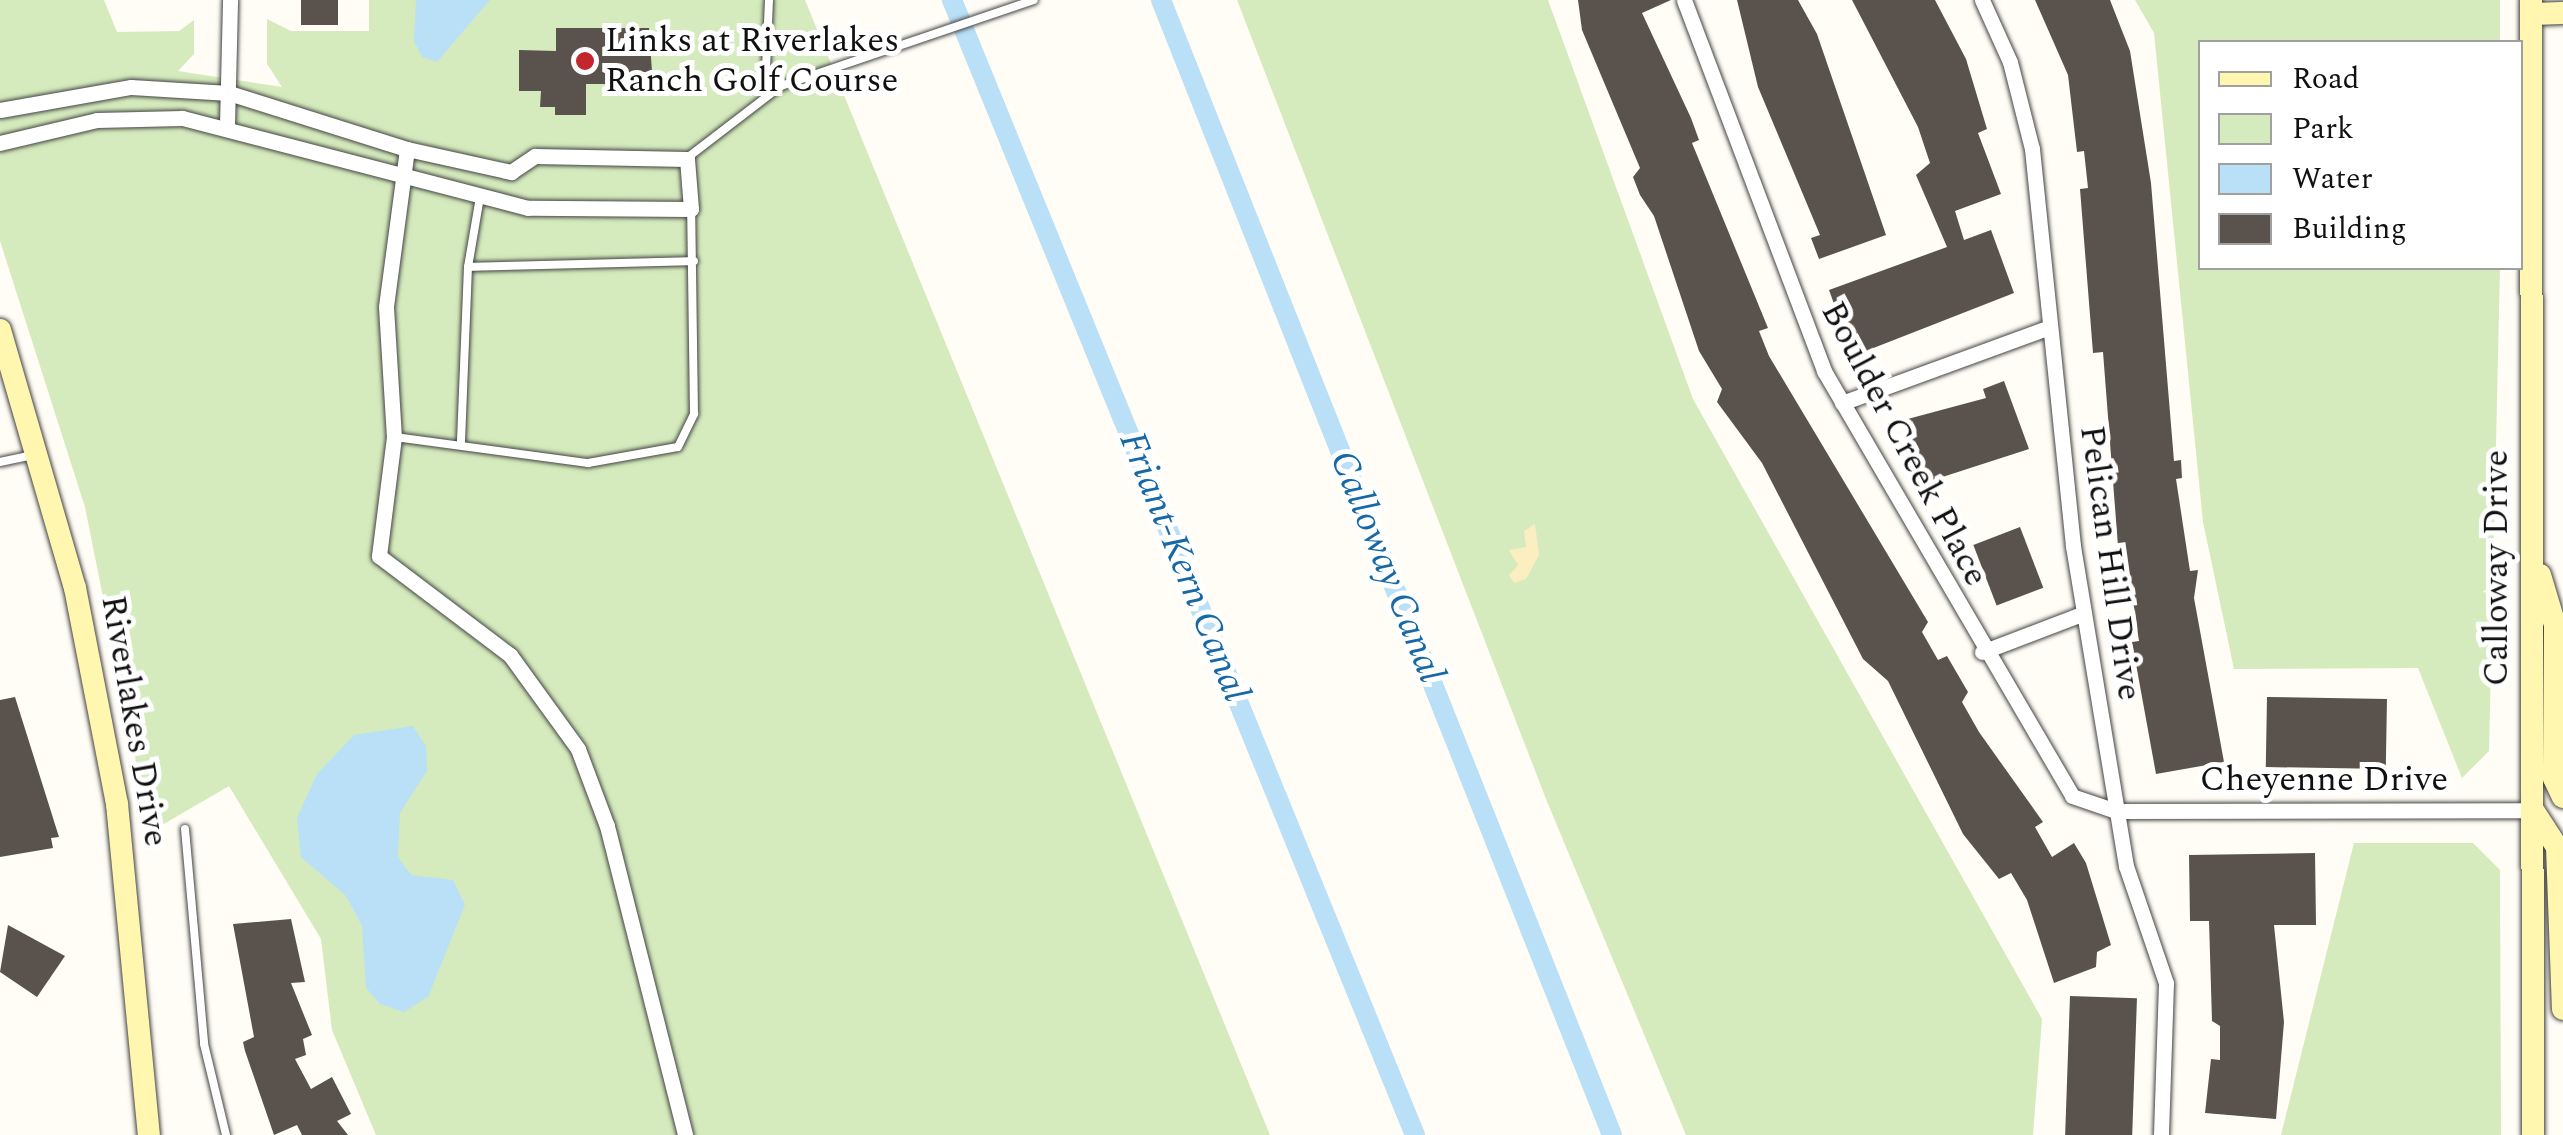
<!DOCTYPE html>
<style>
body{margin:0}
#map{position:relative;width:2563px;height:1135px;overflow:hidden;background:#fffdf5;font-family:Spectral,serif}
div>[style]{position:absolute}
[style*='--x']{left:calc(var(--x)*1px);top:calc(var(--y)*1px);width:calc(var(--w)*1px);rotate:calc(var(--a)*1deg)}
.green>*{inset:0;background:#d5ebbd}
.sand>*{inset:0;background:#fbeec1}
.water>*{inset:0;background:#b9e0f7}
.canal>*{height:20px;margin:-10px;padding:0 10px;transform-origin:10px;border-radius:10px;background:#b9e0f7}
.building>*{inset:0;background:#5a524d;transform-origin:0 0}
.roads{filter:drop-shadow(0 0 2px #444) drop-shadow(0 0 2px #444)}
.lane>*{height:8px;margin:-4px;padding:0 4px;transform-origin:4px;border-radius:4px;background:#fff}
.street>*{height:15px;margin:-7.5px;padding:0 7.5px;transform-origin:7.5px;border-radius:7.5px;background:#fff}
.secondary>*{height:22px;margin:-11px;padding:0 11px;transform-origin:11px;border-radius:11px;background:#fff6b0}
.dots>*{width:28px;height:28px;translate:-50% -50%;box-sizing:border-box;border:5px solid #fff;border-radius:50%}
span{translate:-50% -50%;white-space:nowrap;text-align:center;line-height:1.15;-webkit-text-stroke:10px #fff;paint-order:stroke}
.poi-label{font-size:35px;color:#111}
.left{translate:0 -50%;text-align:left}
.street-label{font-size:35px;color:#111}
.water-label{font-size:38px;color:#1768a6;font-style:italic}
.legend{position:absolute;left:2198px;top:40px;width:325px;height:230px;box-sizing:border-box;background:#fff;border:2px solid #a0a0a0;margin:0;padding:12px 18px;list-style:none;font-size:30px;color:#111}
.legend li{display:flex;align-items:center;gap:20px;height:50px}
.legend b{width:50px;border:2px solid #a0a0a0}
</style>
<div id="map">
<div class="green">
<i style="clip-path:polygon(0 0,104px 0,117px 32px,179px 31px,194px 20px,194px 54px,178px 71px,282px 87px,267px 64px,267px 19px,291px 31px,369px 31px,369px 0,805px 0,1270px 1135px,376px 1135px,332px 1030px,321px 939px,229px 786px,150px 832px,85px 507px,0 241px)"></i>
<i style="clip-path:polygon(1237px 0,1548px 0,1693px 399px,2042px 1019px,2033px 1135px,1686px 1135px,1546px 799px)"></i>
<i style="clip-path:polygon(2135px 0,2500px 0,2500px 42px,2200px 42px,2200px 268px,2500px 268px,2489px 751px,2462px 778px,2418px 668px,2234px 669px,2203px 522px,2154px 33px)"></i>
<i style="clip-path:polygon(2354px 843px,2473px 843px,2500px 870px,2501px 1135px,2281px 1135px)"></i>
</div>
<div class="sand">
<i style="clip-path:polygon(1535px 524px,1539px 555px,1526px 579px,1514px 583px,1509px 575px,1518px 565px,1509px 550px,1526px 547px,1524px 531px)"></i>
</div>
<div class="water">
<i style="clip-path:polygon(416px 0,490px 0,437px 62px,422px 57px,414px 41px)"></i>
<i style="clip-path:polygon(413px 726px,426px 746px,427px 771px,400px 813px,398px 857px,411px 875px,453px 880px,465px 905px,428px 997px,404px 1012px,380px 1004px,366px 988px,362px 926px,346px 896px,301px 857px,297px 818px,317px 774px,354px 735px)"></i>
</div>
<div class="canal">
<i style="--x:952;--y:0;--w:1226;--a:67.81"></i>
<i style="--x:1161;--y:0;--w:1221;--a:68.33"></i>
</div>
<div class="building">
<i style="left:301px;top:0;width:37px;height:25px"></i>
<i style="clip-path:polygon(1578px 0,1671px 0,1642px 13px,1691px 118px,1699px 140px,1692px 143px,1768px 328px,1759px 331px,1769px 356px,1928px 622px,1922px 632px,1938px 660px,1947px 656px,1968px 692px,1962px 702px,1979px 732px,2043px 822px,2035px 827px,2052px 857px,2074px 843px,2086px 863px,2111px 945px,2097px 952px,2096px 967px,2054px 983px,2027px 900px,2011px 873px,1999px 879px,1963px 834px,1888px 681px,1863px 659px,1762px 463px,1717px 402px,1722px 389px,1699px 351px,1654px 216px,1640px 195px,1633px 177px,1640px 168px,1582px 30px)"></i>
<i style="clip-path:polygon(1737px 0,1798px 0,1817px 34px,1886px 235px,1819px 259px,1811px 238px,1820px 235px,1758px 87px)"></i>
<i style="clip-path:polygon(1852px 0,1935px 0,1966px 59px,1987px 129px,1978px 133px,2001px 194px,1955px 211px,1964px 240px,1991px 230px,2014px 293px,1853px 356px,1829px 290px,1947px 247px,1916px 175px,1930px 163px,1918px 127px)"></i>
<i style="clip-path:polygon(2035px 0,2110px 0,2130px 51px,2151px 183px,2174px 461px,2181px 460px,2182px 478px,2176px 479px,2190px 571px,2198px 570px,2194px 598px,2224px 762px,2156px 774px,2132px 642px,2139px 641px,2134px 607px,2119px 559px,2103px 352px,2093px 353px,2080px 189px,2088px 188px,2084px 151px,2077px 152px,2068px 75px)"></i>
<i style="clip-path:polygon(556px 28px,649px 28px,652px 72px,640px 72px,640px 84px,586px 84px,586px 115px,555px 115px,555px 107px,540px 107px,541px 91px,519px 91px,519px 50px,556px 51px)"></i>
<i style="clip-path:polygon(2004px 381px,2029px 449px,1927px 482px,1904px 420px,1986px 398px,1983px 389px)"></i>
<i style="left:2020px;top:527px;width:65px;height:50px;rotate:69deg"></i>
<i style="clip-path:polygon(15px 697px,59px 837px,51px 838px,53px 848px,0 857px,0 700px)"></i>
<i style="left:2267px;top:697px;width:120px;height:70px;rotate:1deg"></i>
<i style="clip-path:polygon(2315px 853px,2316px 925px,2274px 925px,2284px 1022px,2276px 1119px,2205px 1113px,2211px 1059px,2220px 1060px,2220px 1026px,2212px 1021px,2209px 921px,2190px 921px,2189px 855px)"></i>
<i style="clip-path:polygon(291px 919px,305px 982px,291px 983px,312px 1035px,303px 1039px,306px 1055px,295px 1059px,311px 1089px,332px 1077px,351px 1114px,337px 1121px,348px 1135px,302px 1135px,297px 1125px,274px 1135px,245px 1051px,243px 1042px,254px 1037px,233px 924px)"></i>
<i style="clip-path:polygon(8px 925px,65px 956px,37px 997px,0 972px)"></i>
<i style="left:2070px;top:996px;width:67px;height:140px;rotate:2deg"></i>
</div>
<div class="roads">
<div class="lane">
<i style="--x:769;--y:0;--w:70;--a:92.5"></i>
<i style="--x:766;--y:70;--w:22;--a:47"></i>
<i style="--x:687;--y:158;--w:118;--a:-37.5"></i>
<i style="--x:781;--y:86;--w:267;--a:-18.8"></i>
<i style="--x:468;--y:267;--w:226;--a:-1.5"></i>
<i style="--x:395;--y:437;--w:195;--a:7.7"></i>
<i style="--x:588;--y:463;--w:91;--a:-10.1"></i>
<i style="--x:678;--y:447;--w:37;--a:-64"></i>
<i style="--x:694;--y:414;--w:205;--a:-90.8"></i>
<i style="--x:461;--y:441;--w:174;--a:-87.7"></i>
<i style="--x:468;--y:267;--w:71;--a:-80.3"></i>
<i style="--x:0;--y:462;--w:35;--a:-12"></i>
<i style="--x:185;--y:829;--w:216;--a:84.9"></i>
<i style="--x:204;--y:1044;--w:94;--a:76.4"></i>
</div>
<div class="street">
<i style="--x:1684;--y:0;--w:397;--a:69.3"></i>
<i style="--x:1824;--y:371;--w:492;--a:59.7"></i>
<i style="--x:2072;--y:796;--w:46;--a:18.8"></i>
<i style="--x:2116;--y:811;--w:417;--a:-0.1"></i>
<i style="--x:1982;--y:0;--w:68;--a:65.7"></i>
<i style="--x:2010;--y:62;--w:90;--a:75.8"></i>
<i style="--x:2032;--y:149;--w:399;--a:84.1"></i>
<i style="--x:2073;--y:546;--w:324;--a:80.6"></i>
<i style="--x:2126;--y:866;--w:124;--a:71.1"></i>
<i style="--x:2166;--y:983;--w:152;--a:91.9"></i>
<i style="--x:0;--y:110;--w:133;--a:-10"></i>
<i style="--x:131;--y:87;--w:98;--a:3.5"></i>
<i style="--x:229;--y:93;--w:187;--a:17.5"></i>
<i style="--x:407;--y:149;--w:107;--a:12.5"></i>
<i style="--x:511;--y:172;--w:29;--a:-34"></i>
<i style="--x:535;--y:156;--w:152;--a:1.1"></i>
<i style="--x:687;--y:159;--w:50;--a:85.4"></i>
<i style="--x:691;--y:209;--w:163;--a:-179.6"></i>
<i style="--x:528;--y:208;--w:358;--a:-165.4"></i>
<i style="--x:182;--y:118;--w:85;--a:178.7"></i>
<i style="--x:97;--y:120;--w:100;--a:166.7"></i>
<i style="--x:227;--y:125;--w:125;--a:-88.6"></i>
<i style="--x:407;--y:149;--w:159;--a:97.6"></i>
<i style="--x:386;--y:307;--w:130;--a:86.5"></i>
<i style="--x:394;--y:437;--w:120;--a:97.2"></i>
<i style="--x:379;--y:556;--w:164;--a:37.1"></i>
<i style="--x:510;--y:655;--w:116;--a:54.1"></i>
<i style="--x:578;--y:749;--w:82;--a:69.4"></i>
<i style="--x:607;--y:826;--w:319;--a:75.8"></i>
<i style="--x:1842;--y:403;--w:221;--a:-20.1"></i>
<i style="--x:1982;--y:652;--w:109;--a:-20.9"></i>
</div>
<div class="secondary">
<i style="--x:2531;--y:0;--w:1135;--a:89.9"></i>
<i style="--x:2532;--y:14;--w:31;--a:-2"></i>
<i style="--x:0;--y:330;--w:269;--a:73.8"></i>
<i style="--x:75;--y:588;--w:220;--a:79"></i>
<i style="--x:117;--y:804;--w:333;--a:84.5"></i>
<i style="--x:2540;--y:575;--w:52;--a:73.3"></i>
<i style="--x:2555;--y:625;--w:153;--a:90.4"></i>
<i style="--x:2554;--y:778;--w:21;--a:65"></i>
<i style="--x:2533;--y:810;--w:44;--a:57"></i>
<i style="--x:2557;--y:847;--w:162;--a:87.9"></i>
</div>
</div>
<div class="dots">
<i style="left:585px;top:61px;background:#c4262e"></i>
</div>
<div class="poi-label">
<span class="left" style="left:605px;top:61px">Links at Riverlakes<br>Ranch Golf Course</span>
</div>
<div class="street-label">
<span style="left:1904px;top:444px;rotate:62deg">Boulder Creek Place</span>
<span style="left:2110px;top:563px;rotate:82deg">Pelican Hill Drive</span>
<span style="left:2497px;top:568px;rotate:-90deg">Calloway Drive</span>
<span style="left:134px;top:721px;rotate:80deg">Riverlakes Drive</span>
<span style="left:2324px;top:780px">Cheyenne Drive</span>
</div>
<div class="water-label">
<span style="left:1183px;top:567px;rotate:68deg">Friant-Kern Canal</span>
<span style="left:1386px;top:567px;rotate:68deg">Calloway Canal</span>
</div>
<ul class="legend">
<li><b style="height:12px;background:#fff6b0"></b>Road</li>
<li><b style="height:28px;background:#d5ebbd"></b>Park</li>
<li><b style="height:28px;background:#b9e0f7"></b>Water</li>
<li><b style="height:28px;background:#5a524d"></b>Building</li>
</ul>
</div>
